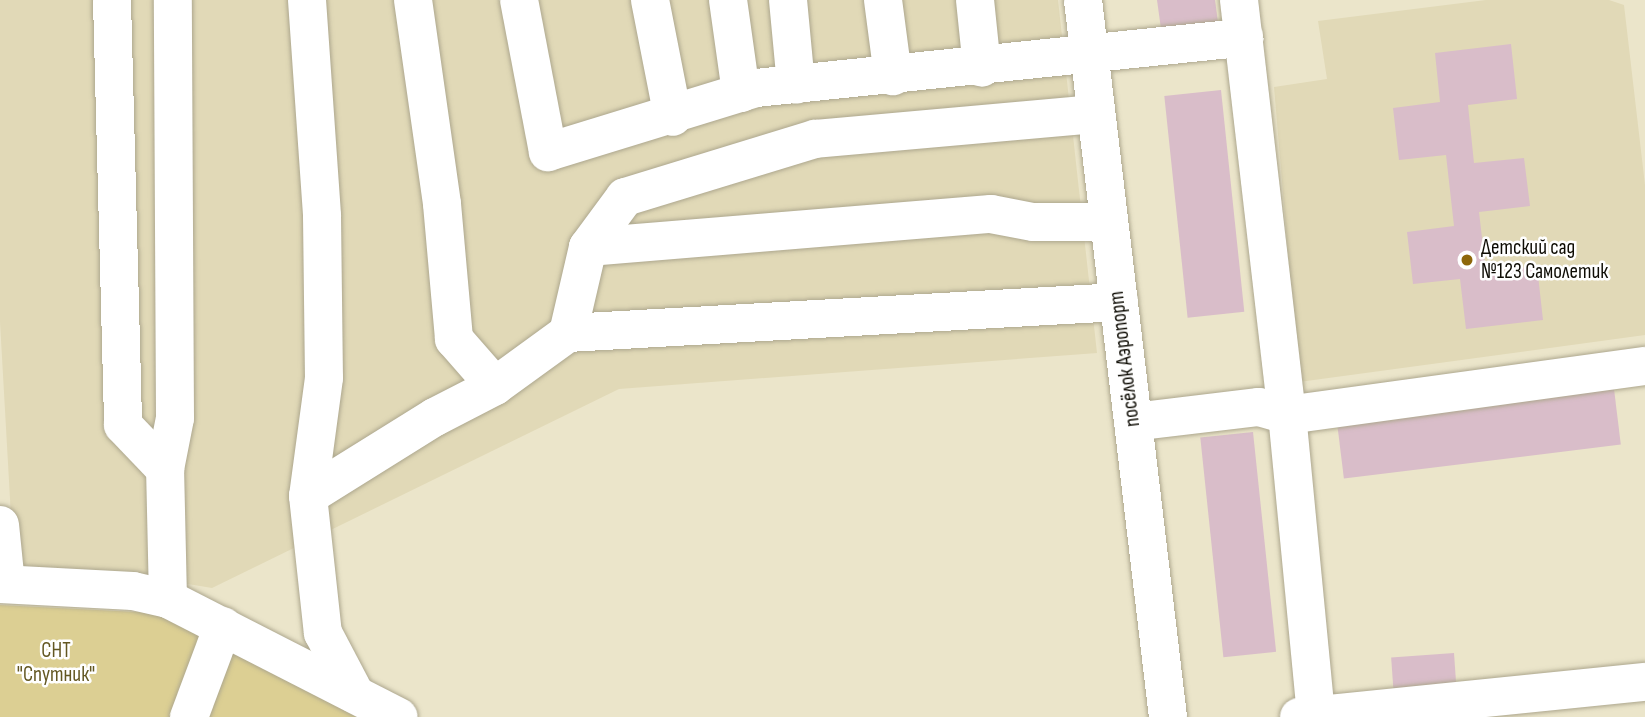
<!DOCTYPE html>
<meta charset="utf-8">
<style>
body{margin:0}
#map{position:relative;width:1645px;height:717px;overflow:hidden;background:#ebe5ca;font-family:"Sofia Sans Condensed",sans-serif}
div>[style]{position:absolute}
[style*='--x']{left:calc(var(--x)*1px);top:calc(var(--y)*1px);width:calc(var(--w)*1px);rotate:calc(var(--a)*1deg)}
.built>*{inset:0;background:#e1d9b7}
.green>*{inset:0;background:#dccf93}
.building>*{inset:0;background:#d9bdc9;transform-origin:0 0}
.roads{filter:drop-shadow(0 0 2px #ada78e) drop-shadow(0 0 2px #ada78e)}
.minor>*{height:38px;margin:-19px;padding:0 19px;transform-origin:19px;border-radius:19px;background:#fff}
.dots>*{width:19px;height:19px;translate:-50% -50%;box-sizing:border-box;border:4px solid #fff;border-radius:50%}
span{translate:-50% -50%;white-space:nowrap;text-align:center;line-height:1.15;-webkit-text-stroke:5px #fff;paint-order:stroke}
.poi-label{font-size:21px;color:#0e0c04}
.left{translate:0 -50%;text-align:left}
.street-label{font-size:21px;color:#0e0c04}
.park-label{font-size:21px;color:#635722}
</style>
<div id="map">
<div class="built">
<i style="clip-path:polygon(0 0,1058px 0,1097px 353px,619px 389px,212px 588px,128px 574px,14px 569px,0 322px)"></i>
<i style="clip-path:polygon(1486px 0,1609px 0,1624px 5px,1645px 185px,1645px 335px,1299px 382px,1274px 87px,1327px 79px,1318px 21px)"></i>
</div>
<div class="green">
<i style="clip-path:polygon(0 605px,157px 613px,366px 717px,0 717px)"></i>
</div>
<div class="building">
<i style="clip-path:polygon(1157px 0,1215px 0,1219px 30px,1162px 36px)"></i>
<i style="clip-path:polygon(1511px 44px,1517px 99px,1468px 105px,1474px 163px,1524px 158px,1530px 206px,1479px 212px,1486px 272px,1537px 266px,1543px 320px,1466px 329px,1460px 279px,1413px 284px,1407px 232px,1454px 226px,1446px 155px,1399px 160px,1393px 108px,1440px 102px,1435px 53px)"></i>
<i style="left:1221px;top:90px;width:223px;height:57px;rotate:84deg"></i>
<i style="left:1614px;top:389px;width:56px;height:279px;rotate:83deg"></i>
<i style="left:1253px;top:432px;width:221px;height:53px;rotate:84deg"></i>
<i style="left:1454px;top:653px;width:39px;height:63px;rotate:86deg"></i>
</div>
<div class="roads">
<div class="minor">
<i style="--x:112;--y:0;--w:425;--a:88.5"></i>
<i style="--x:123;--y:425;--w:61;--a:46.3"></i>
<i style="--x:307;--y:0;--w:217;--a:86"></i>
<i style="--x:322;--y:216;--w:162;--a:89.3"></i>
<i style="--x:324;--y:378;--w:119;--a:97.7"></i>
<i style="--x:308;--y:496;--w:138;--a:83.8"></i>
<i style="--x:323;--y:633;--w:69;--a:62.3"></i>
<i style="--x:413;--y:0;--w:206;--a:81.9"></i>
<i style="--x:442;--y:204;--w:136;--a:84.9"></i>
<i style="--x:454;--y:339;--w:62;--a:48.9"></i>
<i style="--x:519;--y:0;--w:155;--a:79.2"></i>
<i style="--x:548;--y:152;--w:218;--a:-17.1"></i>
<i style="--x:756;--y:88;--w:491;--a:-5.9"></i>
<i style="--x:650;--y:0;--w:119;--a:78.9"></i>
<i style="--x:728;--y:0;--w:94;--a:82"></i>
<i style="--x:788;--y:0;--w:85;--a:84.6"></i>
<i style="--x:883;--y:0;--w:77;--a:82.5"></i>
<i style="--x:975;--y:0;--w:68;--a:84.1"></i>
<i style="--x:1083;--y:0;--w:722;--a:83.24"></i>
<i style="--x:588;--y:247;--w:404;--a:-4.7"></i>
<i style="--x:991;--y:214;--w:43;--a:10.8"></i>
<i style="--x:1033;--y:222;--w:76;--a:0"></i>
<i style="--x:568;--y:333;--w:552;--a:-3.22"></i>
<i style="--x:1133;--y:422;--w:127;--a:-6.8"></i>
<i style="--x:1259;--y:407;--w:29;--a:16"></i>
<i style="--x:1287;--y:415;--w:418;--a:-96.6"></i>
<i style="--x:308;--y:496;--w:150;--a:-31.9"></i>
<i style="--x:435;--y:417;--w:68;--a:-27.3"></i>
<i style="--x:495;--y:386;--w:90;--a:-36"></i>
<i style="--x:568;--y:333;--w:88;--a:-76.9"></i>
<i style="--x:588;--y:247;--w:62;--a:-53.5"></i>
<i style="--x:625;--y:197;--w:199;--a:-17"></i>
<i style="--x:815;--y:139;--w:282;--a:-5.1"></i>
<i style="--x:0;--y:525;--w:59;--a:84.2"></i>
<i style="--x:0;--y:584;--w:133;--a:3"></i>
<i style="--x:133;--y:591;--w:36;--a:13"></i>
<i style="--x:168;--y:599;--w:259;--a:27.1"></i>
<i style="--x:168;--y:599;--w:130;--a:-91.3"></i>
<i style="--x:165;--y:469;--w:52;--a:-78.9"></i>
<i style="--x:175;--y:418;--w:418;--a:-90.3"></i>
<i style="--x:1316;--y:715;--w:301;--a:-95.5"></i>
<i style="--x:1287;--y:415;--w:361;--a:-7.8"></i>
<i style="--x:189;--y:717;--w:97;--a:-69.5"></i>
<i style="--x:1299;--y:717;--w:348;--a:-5.8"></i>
</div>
</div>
<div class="dots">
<i style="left:1467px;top:260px;background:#8e670b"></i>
</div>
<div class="poi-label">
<span class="left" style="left:1481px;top:260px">Детский сад<br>№123 Самолетик</span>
</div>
<div class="street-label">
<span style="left:1125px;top:359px;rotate:-97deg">посёлок Аэропорт</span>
</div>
<div class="park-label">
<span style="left:56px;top:663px">СНТ<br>"Спутник"</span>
</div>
</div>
